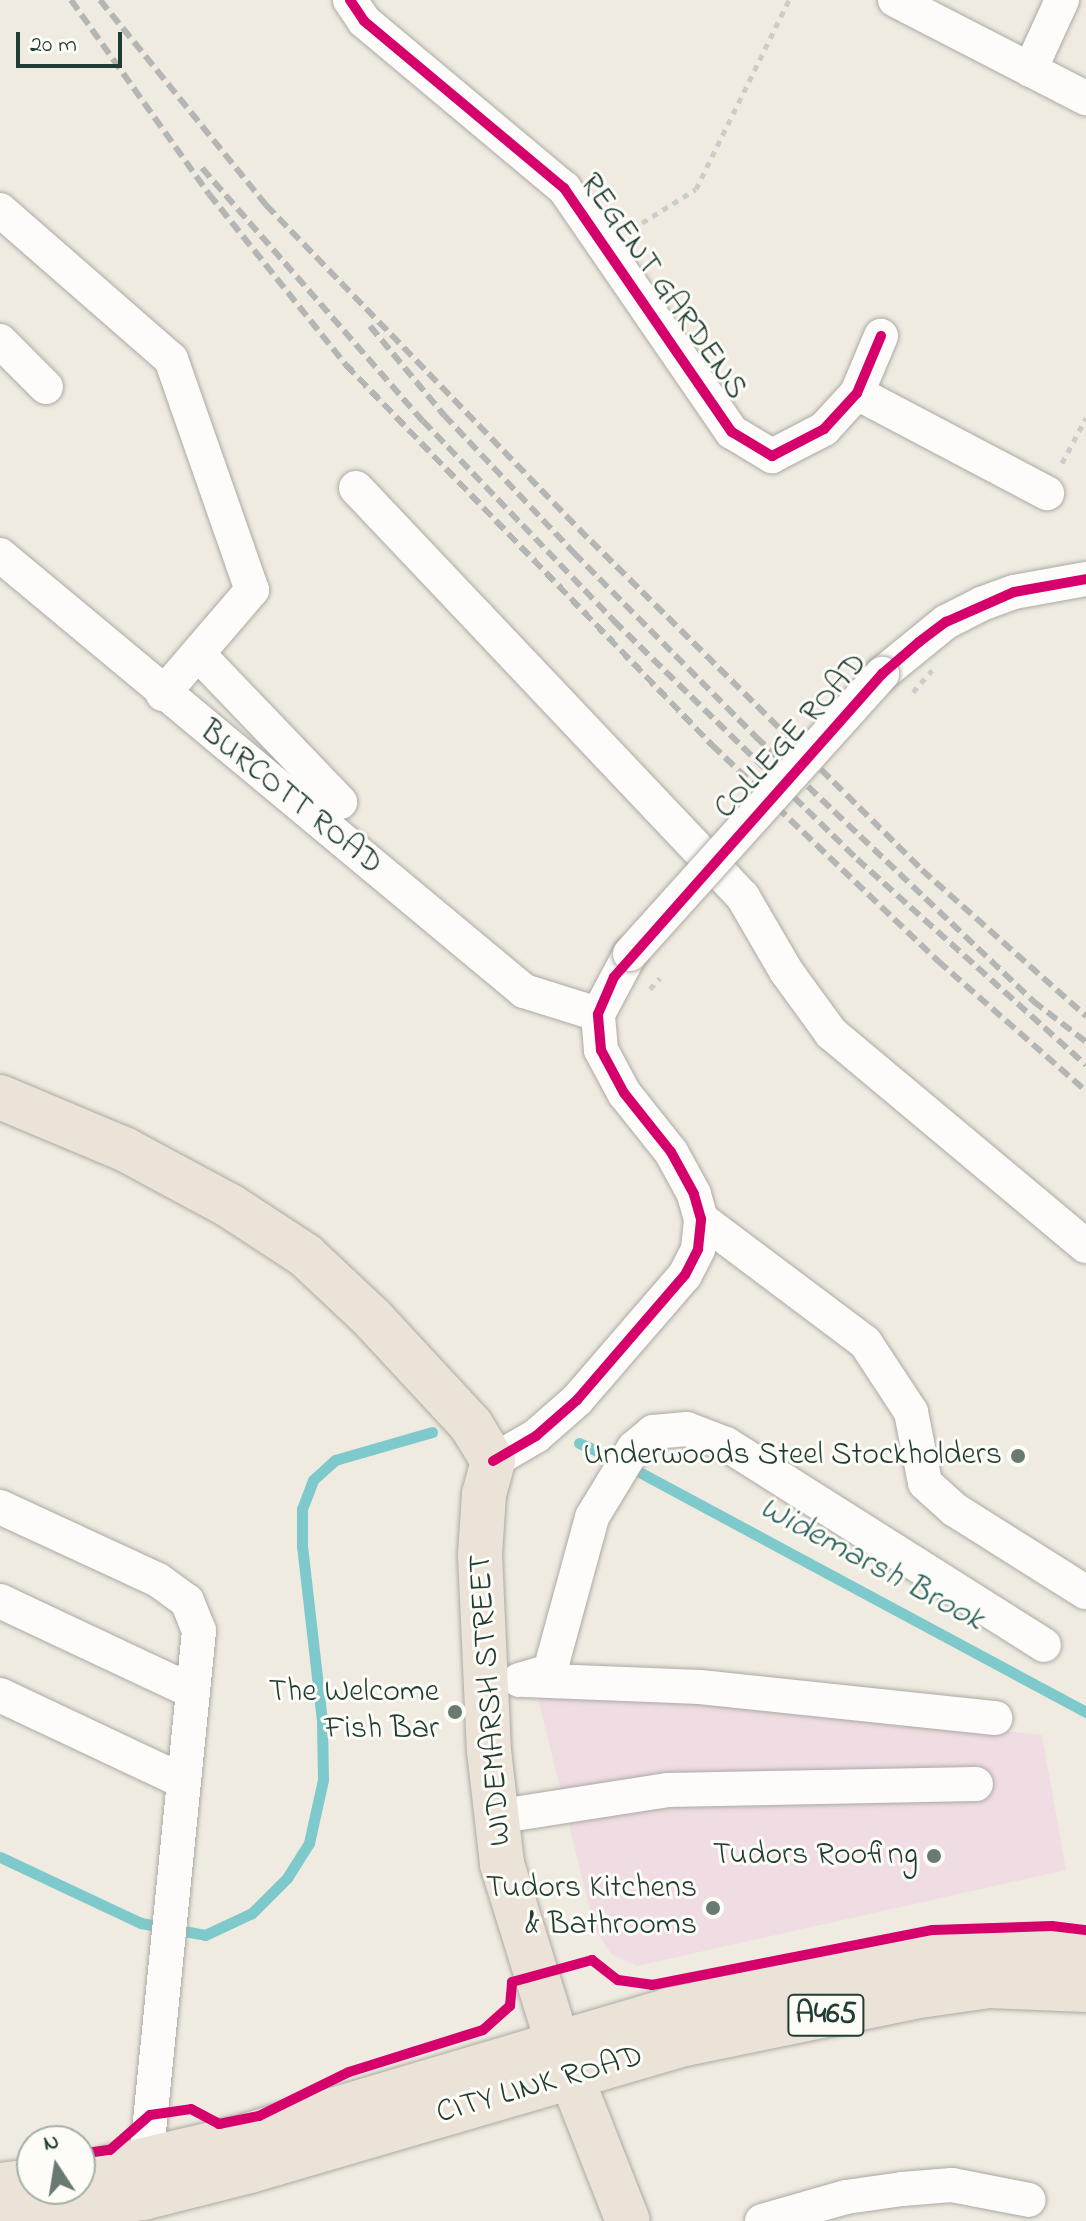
<!DOCTYPE html>
<style>
body{margin:0}
#map{position:relative;width:1086px;height:2221px;overflow:hidden;background:#f0ebe1;font-family:"Indie Flower",sans-serif}
div>[style]{position:absolute}
[style*='--x']{left:calc(var(--x)*1px);top:calc(var(--y)*1px);width:calc(var(--w)*1px);rotate:calc(var(--a)*1deg)}
.built>*{inset:0;background:#f0dce3}
.stream>*{height:11px;margin:-5.5px;padding:0 5.5px;transform-origin:5.5px;border-radius:5.5px;background:#7dc9cc}
.path>*{height:5px;margin-top:-2.5px;transform-origin:0;background:repeating-linear-gradient(90deg,#cbcdca 0 6px,transparent 0 12px)}
.roads{filter:drop-shadow(0 0 2px #aaaaa3) drop-shadow(0 0 2px #aaaaa3)}
.minor>*{height:34px;margin:-17px;padding:0 17px;transform-origin:17px;border-radius:17px;background:#fdfcfa}
.major>*{height:44px;margin:-22px;padding:0 22px;transform-origin:22px;border-radius:22px;background:#ece3d8}
.highway>*{height:44px;margin:-22px;padding:0 22px;transform-origin:22px;border-radius:22px;background:#ece3d8}
.rail>*{height:6px;margin-top:-3px;transform-origin:0;background:repeating-linear-gradient(90deg,#b4b6b4 0 12px,transparent 0 18px)}
.path-bridge>*{height:5px;margin-top:-2.5px;transform-origin:0;background:repeating-linear-gradient(90deg,#cbcdca 0 6px,transparent 0 12px)}
.bridges{filter:drop-shadow(0 0 2px #aaaaa3) drop-shadow(0 0 2px #aaaaa3)}
.minor-bridge>*{height:34px;margin:-17px;padding:0 17px;transform-origin:17px;border-radius:17px;background:#fdfcfa}
.cycleway>*{height:10px;margin:-5px;padding:0 5px;transform-origin:5px;border-radius:5px;background:#d6006c}
.dots>*{width:22px;height:22px;translate:-50% -50%;box-sizing:border-box;border:4px solid #fdfcf7;border-radius:50%}
span{translate:-50% -50%;white-space:nowrap;text-align:center;line-height:1.15;-webkit-text-stroke:6px #fdfcf7;paint-order:stroke}
.shield-label span{padding:2px 6px;background:#fdfcf7;border:2px solid;border-radius:6px;-webkit-text-stroke-width:0}
.shield-label{font-size:30px;color:#1f3d34;font-weight:700}
.street-label{font-size:32px;color:#1f3d34}
.poi-label{font-size:32px;color:#1f3d34}
.right{translate:-100% -50%;text-align:right}
.water-label{font-size:34px;color:#2c635f;font-style:italic}
.north{position:absolute;left:16px;top:2125px;width:80px;height:80px;box-sizing:border-box;background:#fdfcf7;border:2px solid #a4b0a9;border-radius:50%;rotate:348deg;font-size:22px;font-weight:700;line-height:32px;text-align:center;color:#1f3d34}
.north::after{content:'';display:block;margin:auto;width:28px;height:36px;background:#687a71;clip-path:polygon(50% 0,100% 100%,50% 72%,0 100%)}
.scale{position:absolute;left:16px;top:32px;width:106px;height:36px;box-sizing:border-box;border:4px solid #1f3d34;border-top:0;padding-left:10px;font-size:24px;line-height:28px;white-space:nowrap;color:#1f3d34;-webkit-text-stroke:6px #fdfcf7;paint-order:stroke}
</style>
<div id="map">
<div class="built">
<i style="clip-path:polygon(536px 1690px,646px 1692px,1042px 1735px,1066px 1870px,637px 1966px,611px 1954px,594px 1927px)"></i>
</div>
<div class="stream">
<i style="--x:579;--y:1443;--w:32;--a:24"></i>
<i style="--x:630;--y:1467;--w:518;--a:28.25"></i>
<i style="--x:0;--y:1857;--w:156;--a:25.1"></i>
<i style="--x:141;--y:1923;--w:65;--a:10.6"></i>
<i style="--x:205;--y:1935;--w:52;--a:-25.1"></i>
<i style="--x:252;--y:1913;--w:49;--a:-45"></i>
<i style="--x:287;--y:1878;--w:41;--a:-57.8"></i>
<i style="--x:309;--y:1843;--w:65;--a:-77.5"></i>
<i style="--x:323;--y:1780;--w:59;--a:-91"></i>
<i style="--x:322;--y:1721;--w:176;--a:-96.5"></i>
<i style="--x:302;--y:1546;--w:37;--a:-90"></i>
<i style="--x:302;--y:1509;--w:31;--a:-69"></i>
<i style="--x:313;--y:1480;--w:30;--a:-42"></i>
<i style="--x:335;--y:1460;--w:101;--a:-16.1"></i>
</div>
<div class="path">
<i style="--x:632;--y:229;--w:75;--a:-32"></i>
<i style="--x:696;--y:189;--w:211;--a:-63.8"></i>
<i style="--x:1062;--y:463;--w:51;--a:-61.9"></i>
</div>
<div class="roads">
<div class="minor">
<i style="--x:350;--y:0;--w:25;--a:56"></i>
<i style="--x:364;--y:21;--w:261;--a:39.9"></i>
<i style="--x:564;--y:188;--w:296;--a:55.5"></i>
<i style="--x:732;--y:432;--w:47;--a:31"></i>
<i style="--x:772;--y:456;--w:59;--a:-27.4"></i>
<i style="--x:824;--y:429;--w:49;--a:-47.5"></i>
<i style="--x:857;--y:393;--w:62;--a:-67.2"></i>
<i style="--x:895;--y:0;--w:215;--a:27.2"></i>
<i style="--x:1030;--y:70;--w:77;--a:-65.4"></i>
<i style="--x:0;--y:210;--w:227;--a:41.1"></i>
<i style="--x:171;--y:359;--w:245;--a:70.7"></i>
<i style="--x:252;--y:590;--w:137;--a:130.6"></i>
<i style="--x:0;--y:341;--w:65;--a:45"></i>
<i style="--x:857;--y:393;--w:215;--a:27.8"></i>
<i style="--x:356;--y:488;--w:563;--a:46.58"></i>
<i style="--x:743;--y:897;--w:86;--a:59.8"></i>
<i style="--x:786;--y:971;--w:77;--a:54"></i>
<i style="--x:831;--y:1033;--w:332;--a:39.9"></i>
<i style="--x:0;--y:555;--w:682;--a:39.76"></i>
<i style="--x:524;--y:991;--w:77;--a:17.3"></i>
<i style="--x:199;--y:655;--w:204;--a:46.2"></i>
<i style="--x:882;--y:674;--w:82;--a:-39.1"></i>
<i style="--x:946;--y:622;--w:39;--a:-27"></i>
<i style="--x:981;--y:604;--w:35;--a:-20"></i>
<i style="--x:1014;--y:592;--w:73;--a:-10.2"></i>
<i style="--x:701;--y:1219;--w:205;--a:36.9"></i>
<i style="--x:865;--y:1342;--w:84;--a:56.7"></i>
<i style="--x:911;--y:1412;--w:72;--a:78.8"></i>
<i style="--x:925;--y:1483;--w:40;--a:42"></i>
<i style="--x:955;--y:1510;--w:154;--a:32.2"></i>
<i style="--x:493;--y:1461;--w:50;--a:-30.2"></i>
<i style="--x:536;--y:1436;--w:55;--a:-41.3"></i>
<i style="--x:577;--y:1400;--w:165;--a:-49.2"></i>
<i style="--x:685;--y:1275;--w:29;--a:-63"></i>
<i style="--x:698;--y:1249;--w:30;--a:-84"></i>
<i style="--x:701;--y:1219;--w:26;--a:-106"></i>
<i style="--x:694;--y:1194;--w:48;--a:-118.7"></i>
<i style="--x:671;--y:1152;--w:75;--a:-128.5"></i>
<i style="--x:624;--y:1093;--w:49;--a:-118.1"></i>
<i style="--x:601;--y:1050;--w:36;--a:-95"></i>
<i style="--x:598;--y:1014;--w:68;--a:-61.9"></i>
<i style="--x:0;--y:1507;--w:174;--a:24.8"></i>
<i style="--x:158;--y:1580;--w:36;--a:36"></i>
<i style="--x:187;--y:1601;--w:32;--a:68"></i>
<i style="--x:199;--y:1631;--w:533;--a:95.71"></i>
<i style="--x:0;--y:1601;--w:213;--a:25.2"></i>
<i style="--x:519;--y:1680;--w:32;--a:-16"></i>
<i style="--x:550;--y:1671;--w:160;--a:-74.7"></i>
<i style="--x:592;--y:1517;--w:81;--a:-58.7"></i>
<i style="--x:634;--y:1448;--w:25;--a:-40"></i>
<i style="--x:653;--y:1432;--w:34;--a:-5"></i>
<i style="--x:687;--y:1429;--w:42;--a:21"></i>
<i style="--x:726;--y:1444;--w:376;--a:32.3"></i>
<i style="--x:525;--y:1680;--w:175;--a:2.3"></i>
<i style="--x:700;--y:1687;--w:297;--a:6"></i>
<i style="--x:0;--y:1695;--w:202;--a:25.2"></i>
<i style="--x:495;--y:1817;--w:174;--a:-8.9"></i>
<i style="--x:667;--y:1790;--w:309;--a:-1.1"></i>
<i style="--x:762;--y:2221;--w:87;--a:-15.9"></i>
<i style="--x:846;--y:2197;--w:57;--a:-8.1"></i>
<i style="--x:902;--y:2189;--w:50;--a:-4.6"></i>
<i style="--x:952;--y:2185;--w:78;--a:11"></i>
</div>
<div class="major">
<i style="--x:0;--y:1097;--w:137;--a:22.8"></i>
<i style="--x:126;--y:1150;--w:118;--a:28.3"></i>
<i style="--x:230;--y:1206;--w:90;--a:33.2"></i>
<i style="--x:305;--y:1255;--w:92;--a:43.2"></i>
<i style="--x:372;--y:1318;--w:146;--a:47.2"></i>
<i style="--x:471;--y:1425;--w:42;--a:58.6"></i>
<i style="--x:493;--y:1461;--w:34;--a:105"></i>
<i style="--x:484;--y:1494;--w:61;--a:93.8"></i>
<i style="--x:480;--y:1555;--w:196;--a:87.4"></i>
<i style="--x:489;--y:1751;--w:114;--a:83.4"></i>
<i style="--x:502;--y:1864;--w:185;--a:72.7"></i>
<i style="--x:557;--y:2041;--w:193;--a:68.5"></i>
</div>
<div class="highway">
<i style="--x:80;--y:2175;--w:162;--a:-13.2"></i>
<i style="--x:238;--y:2138;--w:450;--a:-16.5"></i>
<i style="--x:669;--y:2010;--w:232;--a:-11.9"></i>
<i style="--x:896;--y:1962;--w:86;--a:-8"></i>
<i style="--x:981;--y:1950;--w:105;--a:1.1"></i>
<i style="--x:0;--y:2185;--w:32;--a:-7"></i>
<i style="--x:0;--y:2219;--w:145;--a:-8.4"></i>
<i style="--x:143;--y:2198;--w:110;--a:-14.2"></i>
<i style="--x:250;--y:2171;--w:453;--a:-16.3"></i>
<i style="--x:685;--y:2044;--w:233;--a:-11.6"></i>
<i style="--x:913;--y:1997;--w:77;--a:-8.2"></i>
<i style="--x:989;--y:1986;--w:97;--a:2.4"></i>
</div>
</div>
<div class="rail">
<i style="--x:71;--y:0;--w:238;--a:54.6"></i>
<i style="--x:209;--y:194;--w:219;--a:51.3"></i>
<i style="--x:346;--y:365;--w:528;--a:46.08"></i>
<i style="--x:712;--y:745;--w:313;--a:43.7"></i>
<i style="--x:938;--y:961;--w:197;--a:41.3"></i>
<i style="--x:100;--y:0;--w:264;--a:51"></i>
<i style="--x:266;--y:205;--w:467;--a:46"></i>
<i style="--x:591;--y:541;--w:467;--a:44.8"></i>
<i style="--x:922;--y:870;--w:220;--a:41.7"></i>
<i style="--x:202;--y:168;--w:336;--a:48.9"></i>
<i style="--x:423;--y:421;--w:277;--a:46.3"></i>
<i style="--x:614;--y:621;--w:340;--a:44.4"></i>
<i style="--x:857;--y:859;--w:308;--a:42"></i>
<i style="--x:370;--y:326;--w:116;--a:50.3"></i>
<i style="--x:444;--y:415;--w:190;--a:46.7"></i>
<i style="--x:574;--y:553;--w:259;--a:45.3"></i>
<i style="--x:756;--y:737;--w:383;--a:43.6"></i>
<i style="--x:1033;--y:1001;--w:67;--a:37.7"></i>
</div>
<div class="path-bridge">
<i style="--x:913;--y:692;--w:29;--a:-49"></i>
<i style="--x:650;--y:989;--w:15;--a:-48"></i>
</div>
<div class="bridges">
<div class="minor-bridge">
<i style="--x:630;--y:954;--w:377;--a:-48"></i>
</div>
</div>
<div class="cycleway">
<i style="--x:350;--y:0;--w:25;--a:56"></i>
<i style="--x:364;--y:21;--w:261;--a:39.9"></i>
<i style="--x:564;--y:188;--w:296;--a:55.5"></i>
<i style="--x:732;--y:432;--w:47;--a:31"></i>
<i style="--x:772;--y:456;--w:59;--a:-27.4"></i>
<i style="--x:824;--y:429;--w:49;--a:-47.5"></i>
<i style="--x:857;--y:393;--w:62;--a:-67.2"></i>
<i style="--x:493;--y:1461;--w:50;--a:-30.2"></i>
<i style="--x:536;--y:1436;--w:55;--a:-41.3"></i>
<i style="--x:577;--y:1400;--w:165;--a:-49.2"></i>
<i style="--x:685;--y:1275;--w:29;--a:-63"></i>
<i style="--x:698;--y:1249;--w:30;--a:-84"></i>
<i style="--x:701;--y:1219;--w:26;--a:-106"></i>
<i style="--x:694;--y:1194;--w:48;--a:-118.7"></i>
<i style="--x:671;--y:1152;--w:75;--a:-128.5"></i>
<i style="--x:624;--y:1093;--w:49;--a:-118.1"></i>
<i style="--x:601;--y:1050;--w:36;--a:-95"></i>
<i style="--x:598;--y:1014;--w:40;--a:-66.6"></i>
<i style="--x:614;--y:977;--w:405;--a:-48.5"></i>
<i style="--x:882;--y:674;--w:49;--a:-40.9"></i>
<i style="--x:919;--y:642;--w:34;--a:-37"></i>
<i style="--x:946;--y:622;--w:74;--a:-23.8"></i>
<i style="--x:1014;--y:592;--w:73;--a:-10.2"></i>
<i style="--x:80;--y:2154;--w:30;--a:-8"></i>
<i style="--x:110;--y:2150;--w:53;--a:-41.2"></i>
<i style="--x:150;--y:2115;--w:41;--a:-8.3"></i>
<i style="--x:191;--y:2109;--w:32;--a:28"></i>
<i style="--x:219;--y:2124;--w:41;--a:-11.3"></i>
<i style="--x:259;--y:2116;--w:100;--a:-26.1"></i>
<i style="--x:349;--y:2072;--w:140;--a:-17.4"></i>
<i style="--x:483;--y:2030;--w:36;--a:-42"></i>
<i style="--x:510;--y:2006;--w:24;--a:-85"></i>
<i style="--x:512;--y:1982;--w:83;--a:-15.4"></i>
<i style="--x:592;--y:1960;--w:33;--a:38"></i>
<i style="--x:618;--y:1980;--w:34;--a:8"></i>
<i style="--x:652;--y:1985;--w:286;--a:-11.1"></i>
<i style="--x:933;--y:1930;--w:119;--a:-1.9"></i>
<i style="--x:1052;--y:1926;--w:34;--a:7"></i>
</div>
<div class="dots">
<i style="left:1018px;top:1456px;background:#687a71"></i>
<i style="left:455px;top:1712px;background:#687a71"></i>
<i style="left:934px;top:1856px;background:#687a71"></i>
<i style="left:713px;top:1908px;background:#687a71"></i>
</div>
<div class="shield-label">
<span style="left:826px;top:2015px">A465</span>
</div>
<div class="street-label">
<span style="left:662px;top:287px;rotate:55deg">REGENT GARDENS</span>
<span style="left:792px;top:737px;rotate:-48deg">COLLEGE ROAD</span>
<span style="left:290px;top:799px;rotate:39deg">BURCOTT ROAD</span>
<span style="left:492px;top:1700px;rotate:-94deg">WIDEMARSH STREET</span>
<span style="left:540px;top:2086px;rotate:-16deg">CITY LINK ROAD</span>
</div>
<div class="poi-label">
<span class="right" style="left:1002px;top:1456px">Underwoods Steel Stockholders</span>
<span class="right" style="left:439px;top:1712px">The Welcome<br>Fish Bar</span>
<span class="right" style="left:918px;top:1856px">Tudors Roofing</span>
<span class="right" style="left:697px;top:1908px">Tudors Kitchens<br>&amp; Bathrooms</span>
</div>
<div class="water-label">
<span style="left:871px;top:1565px;rotate:28deg">Widemarsh Brook</span>
</div>
<div class="north">N</div>
<div class="scale">20 m</div>
</div>
